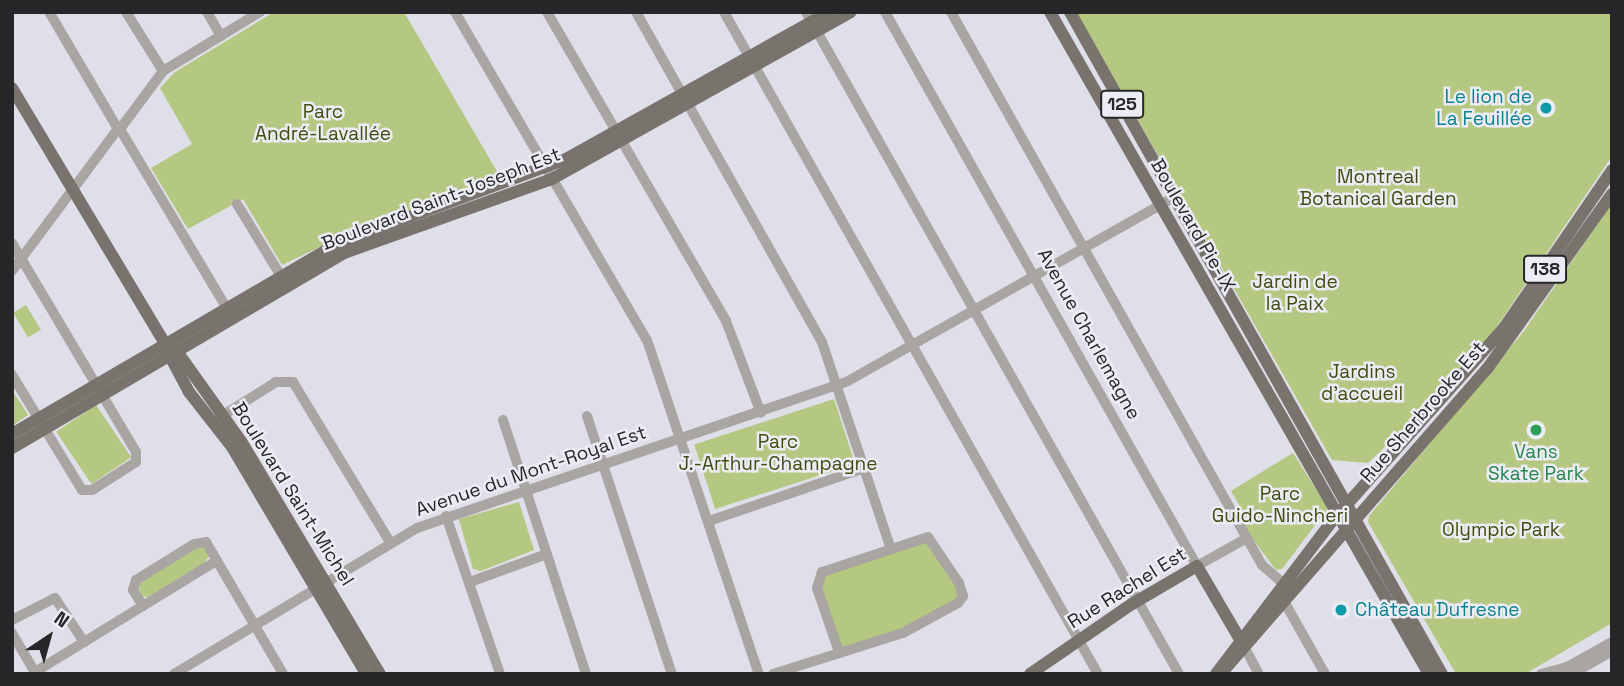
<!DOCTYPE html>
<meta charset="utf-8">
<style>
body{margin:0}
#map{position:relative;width:1624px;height:686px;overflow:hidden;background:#dedfe8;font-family:"Space Grotesk",sans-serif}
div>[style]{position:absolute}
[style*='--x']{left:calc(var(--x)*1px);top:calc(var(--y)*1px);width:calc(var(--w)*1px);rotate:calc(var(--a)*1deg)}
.green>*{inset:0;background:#b5c881;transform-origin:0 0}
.minor>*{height:10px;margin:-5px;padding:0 5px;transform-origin:5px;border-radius:5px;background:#a8a5a2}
.major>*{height:12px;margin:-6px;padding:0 6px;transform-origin:6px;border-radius:6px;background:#79736e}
.dots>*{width:19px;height:19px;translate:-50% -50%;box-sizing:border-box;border:4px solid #ececf5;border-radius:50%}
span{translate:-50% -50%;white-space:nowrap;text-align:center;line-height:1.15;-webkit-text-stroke:5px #ececf5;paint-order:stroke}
.shield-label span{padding:2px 5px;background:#ececf5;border:2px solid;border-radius:5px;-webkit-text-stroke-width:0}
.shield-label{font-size:18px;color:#262629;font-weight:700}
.culture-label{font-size:19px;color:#0d838f}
.right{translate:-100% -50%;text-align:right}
.left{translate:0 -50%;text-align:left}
.park-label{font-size:19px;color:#404d0f}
.street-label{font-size:19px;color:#262629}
.leisure-label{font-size:19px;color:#27864d}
.frame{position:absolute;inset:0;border:14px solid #262629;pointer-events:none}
.north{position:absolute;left:14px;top:602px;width:70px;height:70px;-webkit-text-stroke:5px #ececf5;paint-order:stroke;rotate:36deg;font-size:19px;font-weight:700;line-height:28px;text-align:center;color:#262629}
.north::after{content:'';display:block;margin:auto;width:24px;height:32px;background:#262629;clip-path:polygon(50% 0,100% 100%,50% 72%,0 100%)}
</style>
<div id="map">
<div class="green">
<i style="clip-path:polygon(274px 12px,404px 12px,502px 180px,368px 224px,282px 265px,243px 199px,188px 229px,151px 168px,192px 144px,160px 88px,175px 72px)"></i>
<i style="clip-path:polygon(1076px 12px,1612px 12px,1612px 156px,1496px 328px,1441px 394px,1368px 463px,1332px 460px)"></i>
<i style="clip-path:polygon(1612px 203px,1612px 623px,1525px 674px,1456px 674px,1368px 522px,1369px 516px,1524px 331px)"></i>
<i style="left:26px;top:305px;width:29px;height:15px;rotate:59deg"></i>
<i style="clip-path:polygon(12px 390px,28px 415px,12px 426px)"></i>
<i style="left:834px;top:399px;width:68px;height:147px;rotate:72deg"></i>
<i style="left:96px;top:405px;width:63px;height:48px;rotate:56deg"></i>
<i style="clip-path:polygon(1293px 453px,1328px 508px,1282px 569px,1276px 570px,1243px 526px,1249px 522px,1231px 491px)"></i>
<i style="clip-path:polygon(519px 502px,534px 550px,481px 571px,473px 569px,459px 519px)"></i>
<i style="clip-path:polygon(926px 537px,963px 596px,922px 625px,839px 652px,818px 580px,822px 572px)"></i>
<i style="clip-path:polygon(205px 547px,210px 555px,204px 563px,148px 597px,140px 596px,139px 584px,192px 548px)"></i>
</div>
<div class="minor">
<i style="--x:126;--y:12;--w:70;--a:57.9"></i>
<i style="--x:207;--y:12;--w:28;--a:60"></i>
<i style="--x:455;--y:12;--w:380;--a:59.7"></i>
<i style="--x:647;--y:340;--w:352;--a:71.5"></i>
<i style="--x:547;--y:12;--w:357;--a:59.9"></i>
<i style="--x:726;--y:321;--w:98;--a:69.2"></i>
<i style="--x:636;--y:12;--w:379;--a:60.6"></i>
<i style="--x:822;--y:342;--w:216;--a:71.6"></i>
<i style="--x:724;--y:12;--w:760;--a:60.54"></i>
<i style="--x:806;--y:12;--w:760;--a:60.6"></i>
<i style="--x:885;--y:12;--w:636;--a:60.61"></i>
<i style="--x:1197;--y:566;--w:57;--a:-29.2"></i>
<i style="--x:951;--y:12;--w:634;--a:60.65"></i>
<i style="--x:1262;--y:565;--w:28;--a:41"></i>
<i style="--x:237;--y:204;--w:90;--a:58.6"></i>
<i style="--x:12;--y:243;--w:243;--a:59.3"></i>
<i style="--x:136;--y:452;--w:10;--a:90"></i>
<i style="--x:136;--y:462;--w:52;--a:147.5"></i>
<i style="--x:92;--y:490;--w:10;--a:180"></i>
<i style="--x:82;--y:490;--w:135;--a:-121.3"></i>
<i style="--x:12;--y:271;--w:177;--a:-53.3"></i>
<i style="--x:118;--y:129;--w:136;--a:-120.5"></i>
<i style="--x:229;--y:312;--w:213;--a:-120.8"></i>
<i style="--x:120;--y:129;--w:72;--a:-53.4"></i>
<i style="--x:163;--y:71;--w:114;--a:-31.3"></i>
<i style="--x:587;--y:416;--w:272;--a:71.8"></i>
<i style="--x:217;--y:419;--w:70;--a:-32.1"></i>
<i style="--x:276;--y:382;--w:17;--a:0"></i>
<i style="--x:293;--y:382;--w:187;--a:58.8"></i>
<i style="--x:503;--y:420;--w:267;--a:71.9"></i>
<i style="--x:446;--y:516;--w:167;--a:71.1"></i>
<i style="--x:709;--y:521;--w:165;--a:-18.8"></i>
<i style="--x:470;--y:582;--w:82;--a:-20"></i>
<i style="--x:1285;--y:603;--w:81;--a:60.6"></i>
<i style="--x:143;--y:606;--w:19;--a:-122"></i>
<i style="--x:133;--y:590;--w:10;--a:-73"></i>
<i style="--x:136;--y:580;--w:68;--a:-31.8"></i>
<i style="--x:194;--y:544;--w:12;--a:-9"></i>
<i style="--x:206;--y:542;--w:153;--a:59.7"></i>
<i style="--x:12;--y:620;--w:48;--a:-27.1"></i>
<i style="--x:55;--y:598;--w:53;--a:56.6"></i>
<i style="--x:12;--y:633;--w:48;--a:59.7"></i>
<i style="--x:1246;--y:650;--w:27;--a:62"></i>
<i style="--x:35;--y:672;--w:212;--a:-31.5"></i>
<i style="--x:174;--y:674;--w:283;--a:-31"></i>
<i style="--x:417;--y:528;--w:455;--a:-18.8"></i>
<i style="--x:848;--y:381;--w:374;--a:-29.4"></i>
<i style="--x:773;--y:674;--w:136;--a:-17.5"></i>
<i style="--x:903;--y:633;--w:63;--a:-28.6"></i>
<i style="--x:958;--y:603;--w:9;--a:-54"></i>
<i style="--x:963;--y:596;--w:14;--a:-107"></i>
<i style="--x:959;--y:583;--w:55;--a:-124"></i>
<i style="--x:928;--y:537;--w:112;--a:161.7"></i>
<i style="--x:822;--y:572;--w:17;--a:107"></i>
<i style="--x:817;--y:588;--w:68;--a:71"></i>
<i style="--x:1541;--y:674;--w:27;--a:-15"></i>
<i style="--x:1567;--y:667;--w:51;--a:-29.1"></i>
<i style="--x:1572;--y:674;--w:46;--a:-29.9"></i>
</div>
<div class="major">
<i style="--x:1050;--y:12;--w:763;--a:60.21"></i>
<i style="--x:1070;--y:12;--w:759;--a:60.67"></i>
<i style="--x:12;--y:88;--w:296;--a:59.1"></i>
<i style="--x:164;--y:342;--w:14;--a:34"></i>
<i style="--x:176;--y:350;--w:112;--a:54.5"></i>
<i style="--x:241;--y:441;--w:271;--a:59.2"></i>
<i style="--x:165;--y:347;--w:51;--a:61.9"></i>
<i style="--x:189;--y:392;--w:70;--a:52"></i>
<i style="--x:232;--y:447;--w:264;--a:59.4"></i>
<i style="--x:12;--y:434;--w:379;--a:-30.3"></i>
<i style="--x:339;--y:243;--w:242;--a:-20.3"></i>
<i style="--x:566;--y:159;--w:301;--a:-29.2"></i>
<i style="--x:12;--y:448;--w:385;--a:-30.4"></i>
<i style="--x:344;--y:253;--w:221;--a:-19.6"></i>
<i style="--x:552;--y:179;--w:342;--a:-29.2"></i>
<i style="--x:1225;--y:669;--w:398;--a:-48.9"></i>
<i style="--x:1487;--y:369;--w:215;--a:-54.5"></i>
<i style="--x:1030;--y:674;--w:124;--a:-34.5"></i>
<i style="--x:1132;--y:604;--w:75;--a:-30.3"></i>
<i style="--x:1197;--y:566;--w:89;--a:59.7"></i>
<i style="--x:1216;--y:674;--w:193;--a:-52.8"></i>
<i style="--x:1333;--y:520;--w:257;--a:-48.3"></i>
<i style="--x:1504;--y:328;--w:191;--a:-55.6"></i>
</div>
<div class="dots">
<i style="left:1546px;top:108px;background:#0f9aa8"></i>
<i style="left:1536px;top:430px;background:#2e9e5b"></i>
<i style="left:1341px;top:610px;background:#0f9aa8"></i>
</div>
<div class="shield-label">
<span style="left:1122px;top:104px">125</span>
<span style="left:1545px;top:269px">138</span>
</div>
<div class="culture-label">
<span class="right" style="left:1532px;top:108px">Le lion de<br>La Feuillée</span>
<span class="left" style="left:1355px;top:610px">Château Dufresne</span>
</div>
<div class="park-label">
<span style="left:323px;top:123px">Parc<br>André-Lavallée</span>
<span style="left:1378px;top:188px">Montreal<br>Botanical Garden</span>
<span style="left:1295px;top:293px">Jardin de<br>la Paix</span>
<span style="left:1362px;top:383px">Jardins<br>d'accueil</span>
<span style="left:778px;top:453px">Parc<br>J.-Arthur-Champagne</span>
<span style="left:1280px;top:505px">Parc<br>Guido-Nincheri</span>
<span style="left:1501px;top:530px">Olympic Park</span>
</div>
<div class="street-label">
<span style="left:441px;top:199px;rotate:-21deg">Boulevard Saint-Joseph Est</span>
<span style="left:1193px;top:225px;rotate:60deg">Boulevard Pie-IX</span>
<span style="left:1089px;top:334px;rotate:61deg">Avenue Charlemagne</span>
<span style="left:1423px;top:412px;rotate:-49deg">Rue Sherbrooke Est</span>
<span style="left:531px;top:471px;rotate:-19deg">Avenue du Mont-Royal Est</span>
<span style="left:293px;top:494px;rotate:58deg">Boulevard Saint-Michel</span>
<span style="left:1127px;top:588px;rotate:-32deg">Rue Rachel Est</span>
</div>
<div class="leisure-label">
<span style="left:1536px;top:463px">Vans<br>Skate Park</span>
</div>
<div class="frame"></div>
<div class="north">N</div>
</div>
